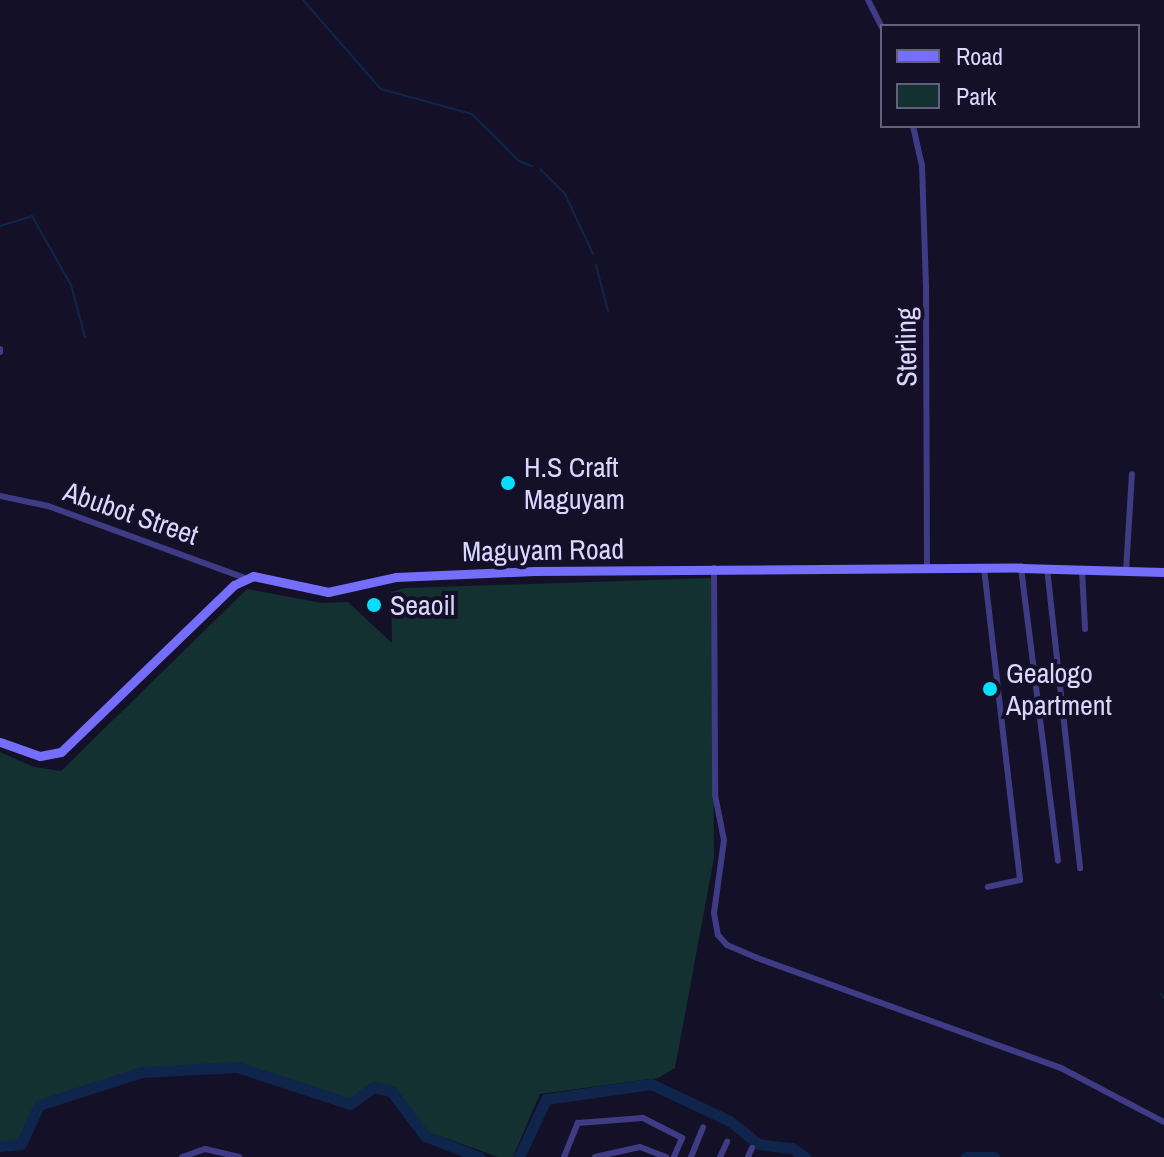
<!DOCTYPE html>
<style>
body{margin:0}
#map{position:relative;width:1164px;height:1157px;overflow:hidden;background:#141027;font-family:"Archivo Narrow",sans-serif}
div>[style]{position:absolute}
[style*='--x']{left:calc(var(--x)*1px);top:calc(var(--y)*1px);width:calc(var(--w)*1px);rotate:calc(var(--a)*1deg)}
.green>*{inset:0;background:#133130}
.stream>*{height:2px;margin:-1px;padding:0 1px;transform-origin:1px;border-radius:1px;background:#0f254b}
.river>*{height:11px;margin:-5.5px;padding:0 5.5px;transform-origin:5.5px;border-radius:5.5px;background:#0f254b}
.minor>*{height:6px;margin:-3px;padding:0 3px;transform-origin:3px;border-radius:3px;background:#403b85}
.secondary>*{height:9px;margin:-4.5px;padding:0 4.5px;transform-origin:4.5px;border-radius:4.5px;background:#756efd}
.dots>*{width:22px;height:22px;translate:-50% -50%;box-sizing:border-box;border:4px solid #141027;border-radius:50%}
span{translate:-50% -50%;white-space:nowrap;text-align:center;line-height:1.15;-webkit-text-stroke:8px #141027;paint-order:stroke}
.street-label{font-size:28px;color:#dbd6fe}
.poi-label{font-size:28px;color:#dbd6fe}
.left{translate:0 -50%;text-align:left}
.legend{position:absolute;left:880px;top:24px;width:260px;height:104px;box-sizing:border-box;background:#141027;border:2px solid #645f7d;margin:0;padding:10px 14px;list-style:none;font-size:24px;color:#dbd6fe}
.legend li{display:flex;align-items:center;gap:16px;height:40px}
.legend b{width:40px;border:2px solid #645f7d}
</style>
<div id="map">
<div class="green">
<i style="clip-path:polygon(712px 578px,714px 858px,675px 1068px,658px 1078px,540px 1094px,513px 1157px,498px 1157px,428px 1132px,395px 1087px,371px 1084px,349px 1101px,235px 1064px,143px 1070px,37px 1103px,19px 1142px,0 1143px,0 752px,34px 767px,61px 771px,247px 589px,322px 603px,348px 602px,392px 643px,391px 592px,405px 588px)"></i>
</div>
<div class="stream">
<i style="--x:303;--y:0;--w:118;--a:48.8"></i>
<i style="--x:381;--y:89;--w:94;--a:15.4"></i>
<i style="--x:472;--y:114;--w:66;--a:45"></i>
<i style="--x:519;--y:161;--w:14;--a:21"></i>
<i style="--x:540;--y:169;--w:35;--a:45"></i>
<i style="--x:565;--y:194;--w:66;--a:65"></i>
<i style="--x:0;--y:226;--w:34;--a:-17"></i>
<i style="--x:32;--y:216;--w:79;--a:60.5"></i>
<i style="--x:71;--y:285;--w:54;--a:74.9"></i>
<i style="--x:596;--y:265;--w:48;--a:75.4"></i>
<i style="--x:1161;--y:994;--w:5;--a:53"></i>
</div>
<div class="river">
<i style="--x:0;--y:1146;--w:21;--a:-5"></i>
<i style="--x:21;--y:1144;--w:43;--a:-65.2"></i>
<i style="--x:39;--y:1105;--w:108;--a:-17.8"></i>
<i style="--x:142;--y:1072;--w:95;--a:-3"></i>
<i style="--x:237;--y:1067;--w:119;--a:18.1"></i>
<i style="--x:350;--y:1104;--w:29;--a:-36"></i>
<i style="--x:373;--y:1087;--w:18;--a:13"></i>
<i style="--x:391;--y:1091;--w:56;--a:52.9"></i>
<i style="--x:425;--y:1136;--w:58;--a:21.3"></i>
<i style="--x:519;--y:1157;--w:64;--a:-65"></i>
<i style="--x:546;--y:1099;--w:106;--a:-8.1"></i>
<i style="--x:651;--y:1084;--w:87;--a:25.1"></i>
<i style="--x:730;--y:1121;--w:36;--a:39"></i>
<i style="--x:758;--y:1144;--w:34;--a:7"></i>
<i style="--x:792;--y:1148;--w:16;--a:35"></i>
<i style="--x:966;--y:1157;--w:28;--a:0"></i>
</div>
<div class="minor">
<i style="--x:868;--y:0;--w:31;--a:63"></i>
<i style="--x:913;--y:126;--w:41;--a:77.3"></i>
<i style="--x:922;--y:166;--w:119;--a:88.1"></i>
<i style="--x:926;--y:285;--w:284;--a:89.8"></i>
<i style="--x:0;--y:349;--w:3;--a:90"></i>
<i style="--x:0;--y:496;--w:49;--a:11.8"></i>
<i style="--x:48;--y:506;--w:210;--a:20.1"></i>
<i style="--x:714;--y:568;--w:227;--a:89.7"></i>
<i style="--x:715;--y:795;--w:46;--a:78.7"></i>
<i style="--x:724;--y:840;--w:74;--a:97.8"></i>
<i style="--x:714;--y:913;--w:22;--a:80"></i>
<i style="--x:718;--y:935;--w:13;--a:48"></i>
<i style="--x:727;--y:945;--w:33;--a:23"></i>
<i style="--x:757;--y:958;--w:323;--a:19.9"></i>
<i style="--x:1061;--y:1068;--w:116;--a:27.7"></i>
<i style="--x:984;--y:568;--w:314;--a:83.4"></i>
<i style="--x:1020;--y:880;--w:33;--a:168"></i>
<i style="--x:1021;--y:568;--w:295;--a:82.8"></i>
<i style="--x:1047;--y:568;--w:302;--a:83.7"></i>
<i style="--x:1082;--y:569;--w:60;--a:87.1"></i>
<i style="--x:1126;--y:571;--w:97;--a:-86.5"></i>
<i style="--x:182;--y:1157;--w:24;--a:-19"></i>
<i style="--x:205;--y:1149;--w:35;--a:13"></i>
<i style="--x:564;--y:1157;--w:37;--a:-68"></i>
<i style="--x:578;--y:1123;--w:65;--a:-4.4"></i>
<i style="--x:643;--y:1118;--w:44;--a:27.1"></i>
<i style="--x:682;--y:1138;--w:21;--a:113"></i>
<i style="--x:595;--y:1157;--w:46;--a:-12.5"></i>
<i style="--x:640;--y:1147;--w:28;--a:21"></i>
<i style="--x:691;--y:1157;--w:32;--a:-68"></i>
<i style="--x:720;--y:1157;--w:17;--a:-65"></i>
<i style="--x:748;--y:1157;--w:10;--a:-66"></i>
</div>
<div class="secondary">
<i style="--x:0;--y:742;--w:42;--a:19.3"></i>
<i style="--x:40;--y:756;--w:21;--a:-11"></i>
<i style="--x:61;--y:752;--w:240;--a:-44"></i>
<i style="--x:234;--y:585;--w:21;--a:-25"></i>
<i style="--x:253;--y:576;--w:77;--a:12"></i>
<i style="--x:328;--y:592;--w:70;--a:-12.4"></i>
<i style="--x:396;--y:577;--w:138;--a:-2.5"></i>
<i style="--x:534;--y:571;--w:487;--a:-0.4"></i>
<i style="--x:1021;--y:568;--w:143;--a:1.6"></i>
</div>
<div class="dots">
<i style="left:508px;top:483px;background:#05defc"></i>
<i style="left:374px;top:605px;background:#05defc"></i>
<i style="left:990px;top:689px;background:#05defc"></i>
</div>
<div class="street-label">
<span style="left:906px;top:347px;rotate:-91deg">Sterling</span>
<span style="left:131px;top:513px;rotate:19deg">Abubot Street</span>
<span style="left:543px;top:550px;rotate:-1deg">Maguyam Road</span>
</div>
<div class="poi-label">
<span class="left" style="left:524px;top:483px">H.S Craft<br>Maguyam</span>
<span class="left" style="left:390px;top:605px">Seaoil</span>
<span class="left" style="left:1006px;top:689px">Gealogo<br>Apartment</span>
</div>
<ul class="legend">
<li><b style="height:10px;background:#756efd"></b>Road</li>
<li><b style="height:22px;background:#133130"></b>Park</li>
</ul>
</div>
